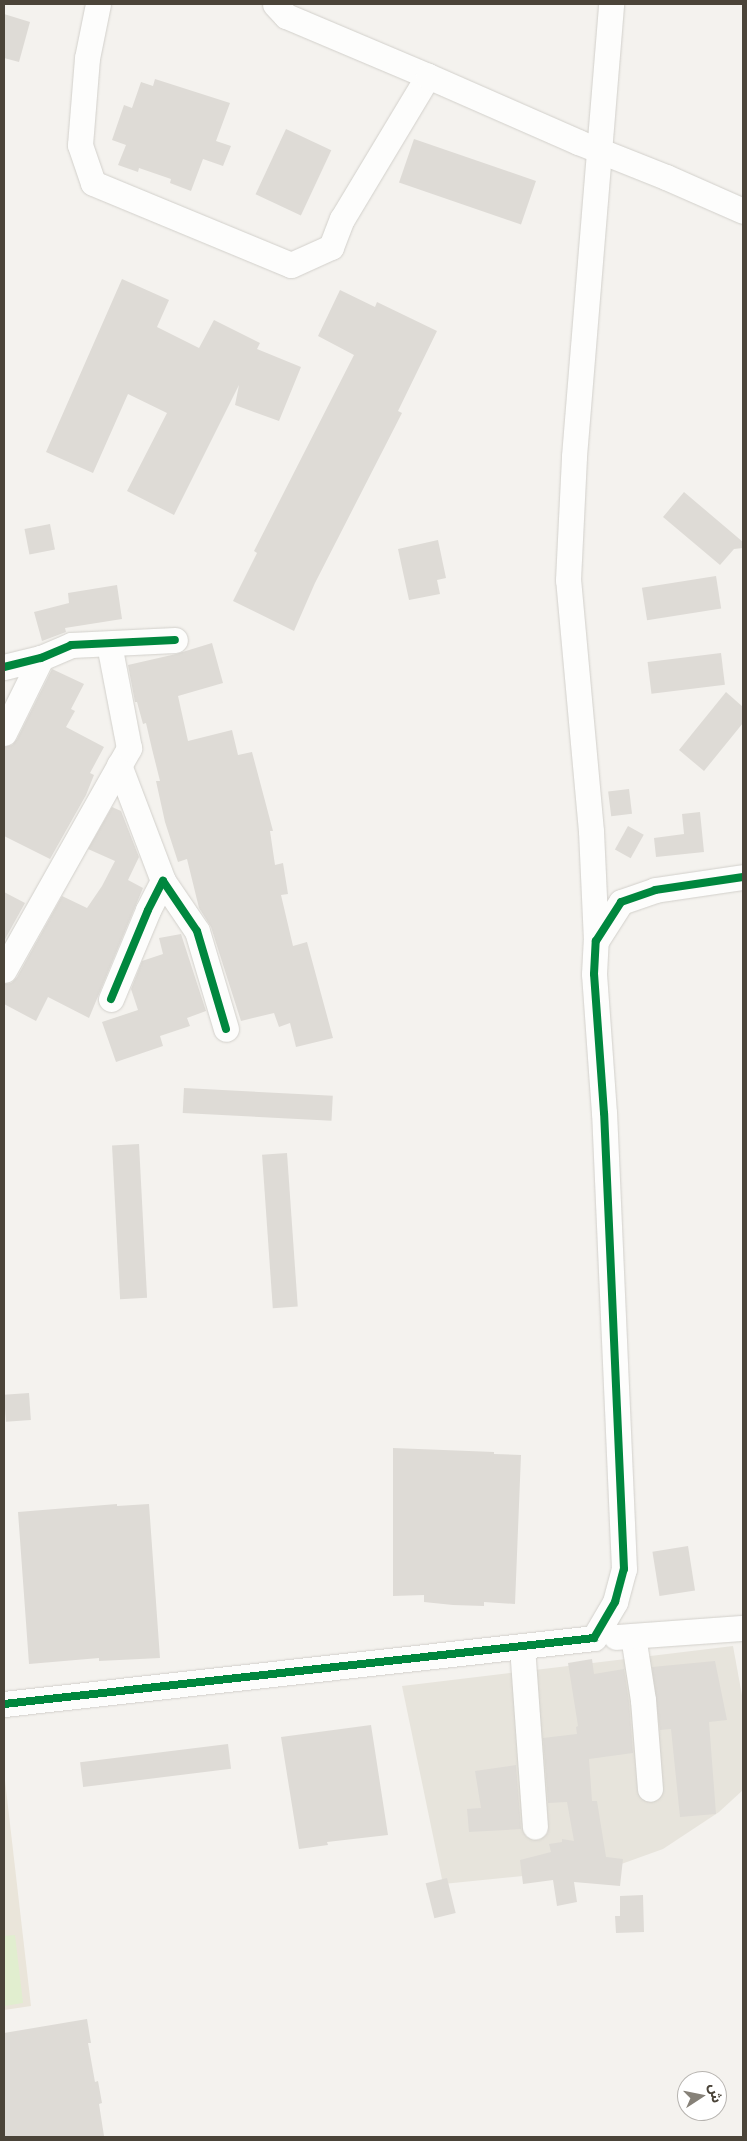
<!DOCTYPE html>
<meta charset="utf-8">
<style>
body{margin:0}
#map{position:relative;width:747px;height:2141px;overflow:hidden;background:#f4f2ee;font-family:Barlow,"Noto Sans Arabic",sans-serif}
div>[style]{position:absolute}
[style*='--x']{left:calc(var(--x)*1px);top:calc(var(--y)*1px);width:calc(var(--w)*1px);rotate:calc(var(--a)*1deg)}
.residential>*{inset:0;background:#e7e4dc}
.education>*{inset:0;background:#eae5da}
.green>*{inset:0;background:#e1eecf}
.building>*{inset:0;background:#dedbd6;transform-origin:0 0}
.roads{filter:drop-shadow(0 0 1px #d2d0cb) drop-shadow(0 0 1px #d2d0cb)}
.minor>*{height:25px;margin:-12.5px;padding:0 12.5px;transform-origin:12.5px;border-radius:12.5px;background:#fdfdfc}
.cycleway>*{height:8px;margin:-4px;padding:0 4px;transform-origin:4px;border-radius:4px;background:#00873e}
span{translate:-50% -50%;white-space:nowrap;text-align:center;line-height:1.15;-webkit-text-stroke:5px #fff;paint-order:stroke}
.frame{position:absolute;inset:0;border:5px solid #4b4439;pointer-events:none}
.north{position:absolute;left:677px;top:2071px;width:50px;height:50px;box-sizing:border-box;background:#fff;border:1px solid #b7b4b0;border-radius:50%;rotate:79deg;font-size:14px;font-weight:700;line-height:20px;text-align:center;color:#4b4439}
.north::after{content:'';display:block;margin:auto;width:18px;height:22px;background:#868178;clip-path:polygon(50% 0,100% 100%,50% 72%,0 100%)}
</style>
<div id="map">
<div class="residential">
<i style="clip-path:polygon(733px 1646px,743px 1701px,743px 1790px,719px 1812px,663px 1849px,613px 1867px,443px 1884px,402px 1686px)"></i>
</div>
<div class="education">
<i style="clip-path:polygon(4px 1772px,31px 2006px,4px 2010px)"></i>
</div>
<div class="green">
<i style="clip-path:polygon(15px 1935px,23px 2003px,4px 2006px,4px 1936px)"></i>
</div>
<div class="building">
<i style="clip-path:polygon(4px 14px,30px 22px,19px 62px,4px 58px)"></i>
<i style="clip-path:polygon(155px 79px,230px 103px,216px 141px,231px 146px,223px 166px,203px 159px,191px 191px,170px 183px,171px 179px,139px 168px,138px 172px,118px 165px,126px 145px,112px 140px,124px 105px,132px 108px,141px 82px,153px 86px)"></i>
<i style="left:286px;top:129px;width:50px;height:72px;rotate:25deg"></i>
<i style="left:414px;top:139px;width:129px;height:46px;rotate:19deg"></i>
<i style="clip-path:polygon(122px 279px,169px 300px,157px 327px,199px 348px,214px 320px,260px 343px,257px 349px,301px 367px,279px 421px,235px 405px,239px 385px,174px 515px,127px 491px,167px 413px,128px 394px,93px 473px,46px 452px)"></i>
<i style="clip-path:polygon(340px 290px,375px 307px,377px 302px,437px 331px,398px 411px,402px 413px,315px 583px,294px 631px,233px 601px,257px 553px,254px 551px,354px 355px,318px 336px)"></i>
<i style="clip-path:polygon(684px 492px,743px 542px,743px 548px,734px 549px,720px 565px,663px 517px)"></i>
<i style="left:50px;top:524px;width:26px;height:26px;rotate:79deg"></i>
<i style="clip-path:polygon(438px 540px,446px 578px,437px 580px,440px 594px,409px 600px,398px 549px)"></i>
<i style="left:716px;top:576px;width:33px;height:75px;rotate:81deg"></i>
<i style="clip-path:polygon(117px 585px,122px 619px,65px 628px,66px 632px,42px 641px,34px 612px,69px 603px,68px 593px)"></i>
<i style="clip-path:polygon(212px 643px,223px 683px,178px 696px,188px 741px,232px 730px,238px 755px,252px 752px,273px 831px,270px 831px,275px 865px,283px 863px,288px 894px,281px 895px,293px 946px,307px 942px,333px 1038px,296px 1047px,290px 1023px,279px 1027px,274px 1013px,241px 1021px,211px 927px,199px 908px,187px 859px,178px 862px,165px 822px,156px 781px,160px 781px,152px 749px,146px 723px,143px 724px,137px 702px,135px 702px,128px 665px,176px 654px)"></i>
<i style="left:721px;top:653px;width:32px;height:74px;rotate:83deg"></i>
<i style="clip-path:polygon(52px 669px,84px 684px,71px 709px,75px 711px,66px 727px,104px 747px,90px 773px,94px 775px,86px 795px,50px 859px,4px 836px,4px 747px,12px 745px,17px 739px)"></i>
<i style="clip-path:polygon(726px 692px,743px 707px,743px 723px,704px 771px,679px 750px)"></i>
<i style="left:629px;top:789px;width:25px;height:21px;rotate:83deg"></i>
<i style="clip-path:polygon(112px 807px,121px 811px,139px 857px,128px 880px,143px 888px,89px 1018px,48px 997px,36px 1021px,4px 1004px,4px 984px,11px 983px,17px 977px,62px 896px,87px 908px,102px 886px,115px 861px,88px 849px)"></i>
<i style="clip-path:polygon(700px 812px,704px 852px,656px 857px,654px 838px,684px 834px,682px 814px)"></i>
<i style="left:628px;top:826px;width:18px;height:27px;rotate:29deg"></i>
<i style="clip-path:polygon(4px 892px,25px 903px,4px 941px)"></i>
<i style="clip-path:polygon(181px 934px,206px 1011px,187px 1018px,190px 1026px,160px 1036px,163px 1046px,116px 1062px,102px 1022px,138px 1010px,131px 989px,142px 961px,163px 954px,159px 938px)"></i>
<i style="left:184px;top:1088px;width:149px;height:25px;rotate:3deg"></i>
<i style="left:139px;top:1144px;width:154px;height:27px;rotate:87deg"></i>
<i style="left:287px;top:1153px;width:154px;height:25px;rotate:86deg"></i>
<i style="left:29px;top:1393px;width:27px;height:25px;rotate:86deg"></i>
<i style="clip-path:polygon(393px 1448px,494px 1452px,494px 1454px,521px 1455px,515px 1604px,484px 1602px,484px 1606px,453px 1605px,424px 1602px,424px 1595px,393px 1596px)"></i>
<i style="clip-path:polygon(117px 1504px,117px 1506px,149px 1504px,160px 1658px,99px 1661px,99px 1658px,29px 1664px,18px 1512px)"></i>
<i style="left:688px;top:1546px;width:45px;height:36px;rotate:81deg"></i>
<i style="clip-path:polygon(592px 1659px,594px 1674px,624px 1669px,629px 1702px,633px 1753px,589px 1759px,592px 1801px,597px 1801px,606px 1857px,623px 1859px,620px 1886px,574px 1882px,577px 1902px,557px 1906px,553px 1880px,523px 1884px,520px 1860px,551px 1852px,549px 1844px,562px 1842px,562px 1839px,574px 1841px,567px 1802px,548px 1803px,543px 1738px,577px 1734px,576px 1727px,578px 1726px,568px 1663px)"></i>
<i style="clip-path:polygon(715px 1661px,727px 1720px,709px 1722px,716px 1814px,680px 1817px,671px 1729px,660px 1730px,652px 1667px)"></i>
<i style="clip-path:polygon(371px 1725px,388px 1835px,327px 1842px,328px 1845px,299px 1849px,281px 1737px)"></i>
<i style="left:228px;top:1744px;width:25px;height:149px;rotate:83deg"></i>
<i style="clip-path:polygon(516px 1765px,521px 1829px,469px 1832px,467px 1809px,481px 1808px,475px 1771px)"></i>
<i style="left:447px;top:1878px;width:36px;height:22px;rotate:76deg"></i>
<i style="clip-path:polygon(643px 1895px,644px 1932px,616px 1933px,615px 1916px,620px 1916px,620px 1896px)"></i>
<i style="clip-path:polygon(87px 2019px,91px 2043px,88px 2043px,95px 2082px,98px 2081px,102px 2103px,99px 2104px,104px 2136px,4px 2137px,4px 2033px)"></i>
</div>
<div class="roads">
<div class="minor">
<i style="--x:98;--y:4;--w:55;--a:101.5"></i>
<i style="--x:87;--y:58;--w:87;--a:94.6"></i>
<i style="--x:80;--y:145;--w:40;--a:71.1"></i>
<i style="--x:93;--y:183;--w:214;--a:22.5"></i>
<i style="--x:291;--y:265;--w:44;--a:-24.2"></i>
<i style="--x:331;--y:247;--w:30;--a:-69"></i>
<i style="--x:342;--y:219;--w:167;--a:-59"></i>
<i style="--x:428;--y:76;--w:154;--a:-157.1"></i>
<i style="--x:286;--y:16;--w:16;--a:-133"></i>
<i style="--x:428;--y:76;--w:164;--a:23.7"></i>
<i style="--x:578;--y:142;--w:95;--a:21.7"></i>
<i style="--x:666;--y:177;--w:84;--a:23.8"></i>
<i style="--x:4;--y:667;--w:38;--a:-14"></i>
<i style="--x:41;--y:658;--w:33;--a:-23"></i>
<i style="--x:71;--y:645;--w:104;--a:-2.8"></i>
<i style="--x:4;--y:733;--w:84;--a:-63.7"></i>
<i style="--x:119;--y:765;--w:124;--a:69.2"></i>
<i style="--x:163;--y:881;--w:60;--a:55.8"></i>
<i style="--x:197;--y:931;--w:102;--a:73.5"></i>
<i style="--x:596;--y:941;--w:110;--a:-92.6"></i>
<i style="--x:591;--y:831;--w:252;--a:-95.2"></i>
<i style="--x:568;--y:580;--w:124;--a:-87.2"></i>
<i style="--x:574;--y:456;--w:454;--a:-85.3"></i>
<i style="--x:4;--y:970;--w:255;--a:-60.6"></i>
<i style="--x:129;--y:748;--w:106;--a:-100.9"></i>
<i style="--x:111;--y:999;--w:96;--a:-67.4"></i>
<i style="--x:148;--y:910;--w:33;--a:-63"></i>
<i style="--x:633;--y:1636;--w:65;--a:81.1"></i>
<i style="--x:643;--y:1700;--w:89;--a:85.5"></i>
<i style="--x:616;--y:1637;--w:127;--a:-4.1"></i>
<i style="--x:522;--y:1646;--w:181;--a:85.9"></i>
<i style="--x:4;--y:1704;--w:594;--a:-6.38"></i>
<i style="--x:594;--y:1638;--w:42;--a:-59.7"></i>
<i style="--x:615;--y:1602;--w:34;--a:-75"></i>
<i style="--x:624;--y:1569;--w:456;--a:-92.5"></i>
<i style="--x:604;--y:1113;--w:139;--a:-94.1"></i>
<i style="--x:594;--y:974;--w:33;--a:-87"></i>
<i style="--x:596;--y:941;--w:46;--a:-57.3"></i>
<i style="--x:621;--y:902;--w:36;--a:-19"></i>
<i style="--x:655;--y:890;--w:89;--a:-8.4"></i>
</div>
</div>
<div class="cycleway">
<i style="--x:4;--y:667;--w:38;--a:-14"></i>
<i style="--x:41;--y:658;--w:33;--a:-23"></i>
<i style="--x:71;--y:645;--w:104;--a:-2.8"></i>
<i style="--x:111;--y:999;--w:96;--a:-67.4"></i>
<i style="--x:148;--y:910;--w:33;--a:-63"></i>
<i style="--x:163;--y:881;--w:60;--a:55.8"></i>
<i style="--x:197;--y:931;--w:102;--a:73.5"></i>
<i style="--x:4;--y:1704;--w:594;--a:-6.38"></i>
<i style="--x:594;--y:1638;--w:42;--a:-59.7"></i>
<i style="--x:615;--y:1602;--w:34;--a:-75"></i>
<i style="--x:624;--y:1569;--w:456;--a:-92.5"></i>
<i style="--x:604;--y:1113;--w:139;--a:-94.1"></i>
<i style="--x:594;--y:974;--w:33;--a:-87"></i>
<i style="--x:596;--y:941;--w:46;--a:-57.3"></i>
<i style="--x:621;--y:902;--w:36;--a:-19"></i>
<i style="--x:655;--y:890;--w:89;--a:-8.4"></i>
</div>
<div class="frame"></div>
<div class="north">ش</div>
</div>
